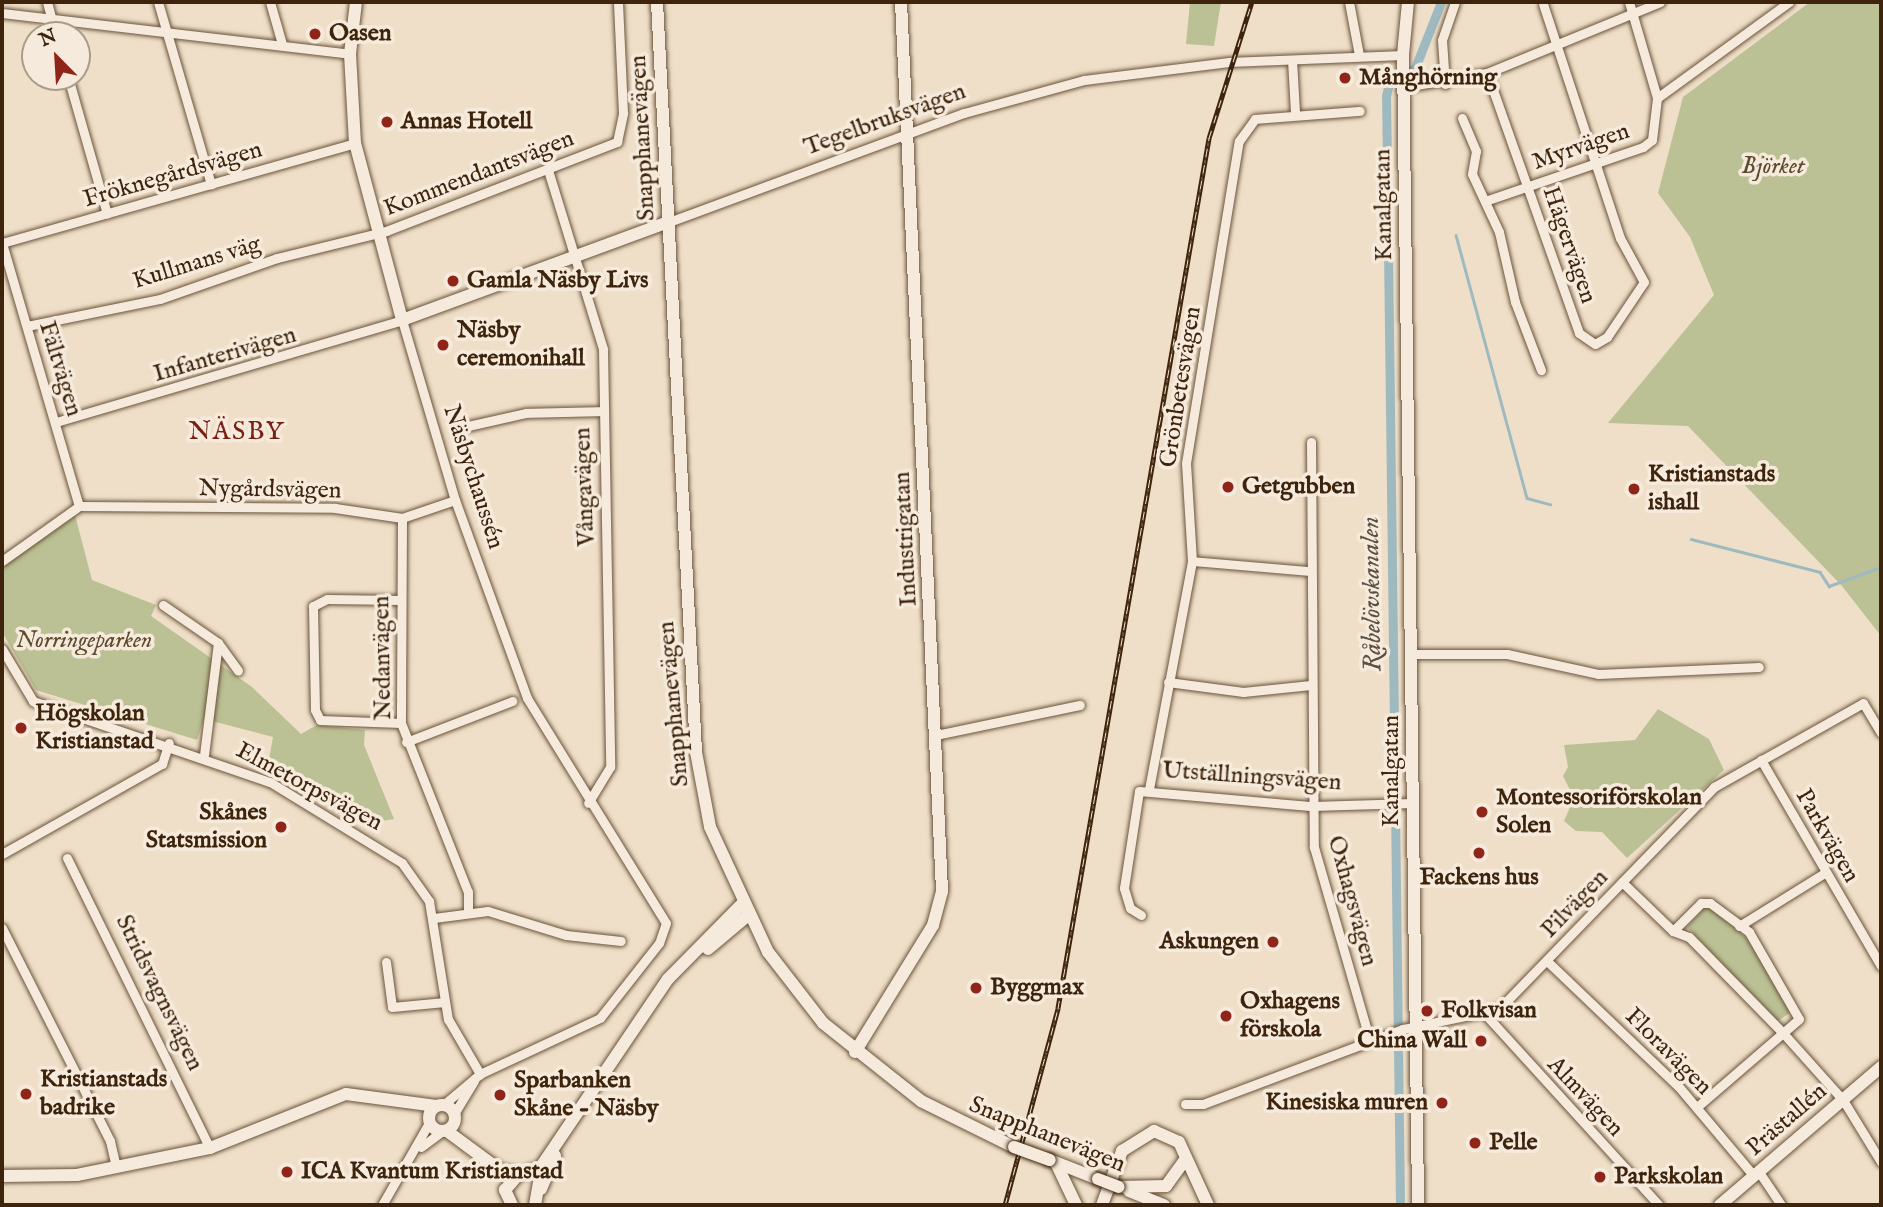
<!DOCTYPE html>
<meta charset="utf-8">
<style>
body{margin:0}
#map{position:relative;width:1883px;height:1207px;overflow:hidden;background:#efdfc8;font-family:"IM FELL English",serif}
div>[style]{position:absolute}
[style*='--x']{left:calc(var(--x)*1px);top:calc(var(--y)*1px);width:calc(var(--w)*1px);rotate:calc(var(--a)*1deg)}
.green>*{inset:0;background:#bbc194}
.stream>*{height:2.5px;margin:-1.25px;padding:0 1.25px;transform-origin:1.25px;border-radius:1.25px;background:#9ebac0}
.canal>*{height:9px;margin:-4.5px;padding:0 4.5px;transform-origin:4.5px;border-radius:4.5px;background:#9ebac0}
.roads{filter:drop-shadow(0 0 2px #6a533b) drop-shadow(0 0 2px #6a533b)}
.street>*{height:9px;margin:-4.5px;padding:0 4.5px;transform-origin:4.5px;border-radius:4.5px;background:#f5eadb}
.secondary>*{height:12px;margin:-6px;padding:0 6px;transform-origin:6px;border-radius:6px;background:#f5eadb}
.secondary>.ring{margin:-6px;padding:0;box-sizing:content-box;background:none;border:12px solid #f5eadb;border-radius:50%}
.rail>*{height:5px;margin-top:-2.5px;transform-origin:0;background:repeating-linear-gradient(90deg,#f5eadb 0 8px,#3e240c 0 16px);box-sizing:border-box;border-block:2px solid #3e240c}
.bridges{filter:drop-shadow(0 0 2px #3e240c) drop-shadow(0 0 2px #3e240c)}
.secondary-bridge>*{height:12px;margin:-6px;padding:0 6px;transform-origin:6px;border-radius:6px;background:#f5eadb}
.dots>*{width:19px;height:19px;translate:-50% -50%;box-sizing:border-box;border:4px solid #f5eadb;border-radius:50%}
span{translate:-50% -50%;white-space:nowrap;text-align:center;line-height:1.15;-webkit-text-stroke:7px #f5eadb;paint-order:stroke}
.poi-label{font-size:24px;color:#3e240c;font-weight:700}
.left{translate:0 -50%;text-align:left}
.right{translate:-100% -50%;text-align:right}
.street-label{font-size:24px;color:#3e240c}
.park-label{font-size:24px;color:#5d4b2e;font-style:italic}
.neighbourhood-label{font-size:26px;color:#7a1f14;letter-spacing:2px}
.water-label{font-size:26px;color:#5b5142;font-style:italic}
.frame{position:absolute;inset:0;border:4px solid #3e240c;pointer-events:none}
.north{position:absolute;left:21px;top:21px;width:70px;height:70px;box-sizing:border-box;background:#f5eadb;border:2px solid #ac9b88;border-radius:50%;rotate:336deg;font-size:19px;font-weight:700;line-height:28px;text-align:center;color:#3e240c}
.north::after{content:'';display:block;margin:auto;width:24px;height:32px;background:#8f2418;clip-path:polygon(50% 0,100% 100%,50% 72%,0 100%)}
</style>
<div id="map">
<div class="green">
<i style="clip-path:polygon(1190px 2px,1221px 2px,1214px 46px,1186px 44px)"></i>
<i style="clip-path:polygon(1810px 2px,1881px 2px,1881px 636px,1842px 586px,1688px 426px,1608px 423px,1714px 295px,1690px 237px,1658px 193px,1683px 97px)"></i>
<i style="clip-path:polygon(75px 515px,92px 580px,156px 605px,151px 616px,252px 687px,301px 734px,317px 725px,365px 730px,364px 745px,394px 819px,375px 822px,268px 765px,273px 737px,204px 719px,197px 740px,36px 690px,2px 632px,2px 567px)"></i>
<i style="clip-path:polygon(1658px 709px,1709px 739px,1724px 770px,1627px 858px,1602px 832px,1576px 831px,1564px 821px,1574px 798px,1563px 776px,1568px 767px,1564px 745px,1635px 740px)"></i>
<i style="clip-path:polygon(1707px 905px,1750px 941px,1791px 1012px,1778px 1021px,1687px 927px)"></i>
</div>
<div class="stream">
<i style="--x:1456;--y:235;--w:272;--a:74.9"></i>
<i style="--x:1527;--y:498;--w:24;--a:15"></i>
<i style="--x:1691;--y:539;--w:133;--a:14.3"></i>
<i style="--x:1820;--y:572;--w:17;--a:57"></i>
<i style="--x:1829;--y:586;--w:55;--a:-20.1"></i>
</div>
<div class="canal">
<i style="--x:1400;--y:1205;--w:1109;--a:-90.72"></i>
<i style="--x:1386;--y:96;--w:13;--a:-77"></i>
<i style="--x:1389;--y:83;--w:30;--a:-30"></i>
<i style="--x:1415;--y:68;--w:71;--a:-68.5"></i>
</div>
<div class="roads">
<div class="street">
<i style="--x:47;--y:2;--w:34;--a:75"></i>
<i style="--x:158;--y:2;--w:190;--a:73.8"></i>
<i style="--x:270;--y:2;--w:44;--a:74.1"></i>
<i style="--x:1349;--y:2;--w:54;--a:79.3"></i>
<i style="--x:1629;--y:2;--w:100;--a:73.7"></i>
<i style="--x:2;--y:13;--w:350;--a:6.7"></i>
<i style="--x:1292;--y:60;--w:52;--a:86.7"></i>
<i style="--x:1487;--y:73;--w:276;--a:70.5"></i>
<i style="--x:1579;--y:333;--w:19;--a:35"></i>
<i style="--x:1595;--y:344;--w:14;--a:-30"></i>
<i style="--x:1607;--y:337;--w:66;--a:-56.1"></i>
<i style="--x:1644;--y:282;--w:50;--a:-118.6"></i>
<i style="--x:1620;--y:238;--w:246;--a:-108.2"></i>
<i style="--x:68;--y:77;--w:142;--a:74.1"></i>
<i style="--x:1445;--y:84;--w:44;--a:-93.9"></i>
<i style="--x:1442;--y:40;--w:40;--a:-71.1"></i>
<i style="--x:1404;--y:87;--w:84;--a:-9.6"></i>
<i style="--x:1487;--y:73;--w:187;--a:-22.3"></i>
<i style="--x:1462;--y:118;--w:36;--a:67"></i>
<i style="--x:1476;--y:151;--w:23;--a:100"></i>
<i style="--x:1472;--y:174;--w:64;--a:65"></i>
<i style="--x:1499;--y:232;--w:72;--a:77.1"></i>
<i style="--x:1515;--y:302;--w:73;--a:69.1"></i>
<i style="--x:548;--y:170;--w:187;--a:72.9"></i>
<i style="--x:603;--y:349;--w:418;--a:89"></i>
<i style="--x:610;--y:767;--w:42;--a:121.4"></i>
<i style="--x:1485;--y:201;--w:167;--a:-18.9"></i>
<i style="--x:1643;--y:147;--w:11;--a:-38"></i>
<i style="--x:1652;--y:140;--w:42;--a:-83.2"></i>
<i style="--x:1657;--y:98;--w:163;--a:-36"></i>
<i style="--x:669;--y:222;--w:314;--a:-20.3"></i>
<i style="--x:964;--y:113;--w:124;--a:-15.4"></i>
<i style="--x:1084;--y:80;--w:146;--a:-7.1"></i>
<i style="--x:1229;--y:62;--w:174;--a:-2.3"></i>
<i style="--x:2;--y:243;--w:367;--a:-15.8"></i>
<i style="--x:2;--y:243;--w:274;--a:73.7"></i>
<i style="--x:27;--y:326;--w:136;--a:-11.5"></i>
<i style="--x:160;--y:299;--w:124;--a:-19.3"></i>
<i style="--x:277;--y:258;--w:112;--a:-13.9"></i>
<i style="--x:386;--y:231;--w:248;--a:-21.1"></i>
<i style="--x:617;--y:142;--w:30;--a:-78"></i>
<i style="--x:623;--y:113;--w:111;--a:-92.6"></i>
<i style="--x:56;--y:422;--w:361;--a:-16.4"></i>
<i style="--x:402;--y:320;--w:188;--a:73.6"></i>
<i style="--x:455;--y:500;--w:211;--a:70"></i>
<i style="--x:527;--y:698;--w:264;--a:58.3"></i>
<i style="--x:666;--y:923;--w:21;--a:109"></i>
<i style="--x:659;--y:943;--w:95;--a:128.2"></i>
<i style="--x:600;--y:1018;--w:132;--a:155"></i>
<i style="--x:480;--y:1074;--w:48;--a:140"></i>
<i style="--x:459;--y:428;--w:69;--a:-12.6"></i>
<i style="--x:526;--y:413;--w:76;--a:-1.5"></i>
<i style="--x:1311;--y:442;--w:405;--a:89.6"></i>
<i style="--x:1314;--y:847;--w:202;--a:73.9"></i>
<i style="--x:79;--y:506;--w:256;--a:0.4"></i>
<i style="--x:335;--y:508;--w:68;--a:8.5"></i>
<i style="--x:402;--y:518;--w:56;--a:-18.8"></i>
<i style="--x:402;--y:518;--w:205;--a:90.3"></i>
<i style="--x:401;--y:723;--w:182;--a:68.4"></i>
<i style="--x:468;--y:892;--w:17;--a:90"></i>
<i style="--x:2;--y:561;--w:95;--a:-35.5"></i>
<i style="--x:1192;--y:561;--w:117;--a:4.9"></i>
<i style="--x:400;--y:600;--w:73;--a:-179.2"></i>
<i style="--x:327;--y:599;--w:16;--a:153"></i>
<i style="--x:313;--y:606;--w:104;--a:88.9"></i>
<i style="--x:315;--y:710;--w:11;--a:63"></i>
<i style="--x:320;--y:720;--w:81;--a:2.1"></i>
<i style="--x:163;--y:605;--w:67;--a:34.6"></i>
<i style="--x:218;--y:643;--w:34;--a:54"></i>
<i style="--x:2;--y:649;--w:61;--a:59.2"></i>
<i style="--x:33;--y:701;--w:250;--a:18.9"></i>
<i style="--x:270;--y:782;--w:155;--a:31.5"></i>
<i style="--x:402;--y:863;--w:47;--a:54.6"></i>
<i style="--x:429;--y:901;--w:120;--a:80.9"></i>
<i style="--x:448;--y:1019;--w:64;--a:59.8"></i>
<i style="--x:1412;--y:654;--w:95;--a:0"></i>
<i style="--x:1507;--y:654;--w:93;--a:12.4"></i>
<i style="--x:1598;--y:674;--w:161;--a:-2.5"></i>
<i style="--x:1168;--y:682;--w:76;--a:7.6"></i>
<i style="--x:1243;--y:692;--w:68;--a:-5.9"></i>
<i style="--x:936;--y:735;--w:147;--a:-11.8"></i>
<i style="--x:406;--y:742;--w:114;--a:-21.1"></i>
<i style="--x:204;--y:755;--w:113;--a:-82.9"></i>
<i style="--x:1761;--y:760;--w:238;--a:59.8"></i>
<i style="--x:1149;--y:789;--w:232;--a:-79.3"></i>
<i style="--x:1192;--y:561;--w:98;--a:-93.5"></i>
<i style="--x:1186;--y:463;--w:326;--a:-80.7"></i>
<i style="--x:1239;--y:141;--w:27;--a:-54"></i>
<i style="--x:1255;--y:119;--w:105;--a:-4.4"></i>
<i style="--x:2;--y:854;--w:184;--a:-29.4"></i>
<i style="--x:162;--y:764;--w:22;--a:-72"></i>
<i style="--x:67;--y:858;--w:323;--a:63.8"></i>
<i style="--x:1622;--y:882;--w:71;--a:43.9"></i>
<i style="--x:1673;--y:931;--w:17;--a:21"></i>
<i style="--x:1689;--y:937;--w:134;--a:45.6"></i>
<i style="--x:1783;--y:1033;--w:90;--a:48.2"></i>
<i style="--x:1843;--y:1100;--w:73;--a:58.5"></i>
<i style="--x:1141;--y:915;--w:13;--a:-148"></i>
<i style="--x:1130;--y:908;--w:21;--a:-107"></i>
<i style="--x:1124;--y:888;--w:98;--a:-81.2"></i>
<i style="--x:1139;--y:791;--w:174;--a:5"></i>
<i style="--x:1312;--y:806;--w:100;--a:-1.7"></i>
<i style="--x:434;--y:918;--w:54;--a:-7.4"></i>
<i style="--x:488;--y:911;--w:82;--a:17.1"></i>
<i style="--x:566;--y:935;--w:55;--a:6.2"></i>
<i style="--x:1739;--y:926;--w:102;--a:-31.8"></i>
<i style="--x:2;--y:928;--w:239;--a:63.1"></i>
<i style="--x:110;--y:1141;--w:27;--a:77"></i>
<i style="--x:1673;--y:931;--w:40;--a:-45"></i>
<i style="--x:1701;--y:903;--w:9;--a:0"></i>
<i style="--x:1710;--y:903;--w:49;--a:36.6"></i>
<i style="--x:1749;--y:932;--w:100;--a:60.1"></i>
<i style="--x:1799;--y:1019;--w:135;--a:139.2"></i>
<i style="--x:1547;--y:961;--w:182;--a:43.7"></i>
<i style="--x:1679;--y:1087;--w:116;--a:49.9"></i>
<i style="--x:386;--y:962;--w:45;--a:82.4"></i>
<i style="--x:392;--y:1007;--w:53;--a:-5.4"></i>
<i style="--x:1485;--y:1014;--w:258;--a:47.7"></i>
<i style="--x:1185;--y:1104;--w:18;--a:0"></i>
<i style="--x:1203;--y:1104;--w:214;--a:-20.6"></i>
<i style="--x:1403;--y:1029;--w:98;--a:-11.8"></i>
<i style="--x:1499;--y:1009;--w:309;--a:-45.9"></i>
<i style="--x:1714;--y:787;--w:171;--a:-29.4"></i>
<i style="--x:1863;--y:703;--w:35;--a:59"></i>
<i style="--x:454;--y:1114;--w:39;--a:-59"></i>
<i style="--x:421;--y:1147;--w:26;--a:-37"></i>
<i style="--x:1759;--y:1172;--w:40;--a:56"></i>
<i style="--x:382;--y:1205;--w:95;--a:-60.2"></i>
</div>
<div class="secondary">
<i style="--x:356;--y:2;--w:52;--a:96.6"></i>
<i style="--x:350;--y:54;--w:89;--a:86.8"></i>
<i style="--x:355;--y:143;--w:183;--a:75.1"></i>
<i style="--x:402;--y:320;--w:284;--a:-20.2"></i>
<i style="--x:657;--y:2;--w:751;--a:87.02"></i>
<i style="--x:696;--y:752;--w:76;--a:79.4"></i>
<i style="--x:710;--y:827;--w:138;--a:65.1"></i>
<i style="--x:768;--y:952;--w:90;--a:52.2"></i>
<i style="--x:823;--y:1023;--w:125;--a:38.5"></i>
<i style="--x:921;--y:1101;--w:104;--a:26.3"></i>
<i style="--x:1408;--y:2;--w:53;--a:95.4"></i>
<i style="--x:1403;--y:55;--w:1150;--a:89.25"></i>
<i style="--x:708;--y:949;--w:51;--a:-40.2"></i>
<i style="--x:855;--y:1052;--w:149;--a:-58.4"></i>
<i style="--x:933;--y:925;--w:35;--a:-75"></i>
<i style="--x:942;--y:891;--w:890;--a:-92.64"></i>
<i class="ring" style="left:429px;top:1105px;width:14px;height:14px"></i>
<i style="--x:447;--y:1131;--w:67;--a:36.5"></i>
<i style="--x:501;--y:1171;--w:19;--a:9"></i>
<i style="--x:1050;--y:1160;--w:52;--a:21.6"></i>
<i style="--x:1056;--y:1163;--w:47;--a:64.5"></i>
<i style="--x:524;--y:1173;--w:17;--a:-17"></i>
<i style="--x:540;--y:1168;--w:228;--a:-55.9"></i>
<i style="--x:668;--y:979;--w:105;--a:-45.4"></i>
<i style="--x:2;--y:1176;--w:75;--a:-0.8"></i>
<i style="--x:77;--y:1175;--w:136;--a:-11.5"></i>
<i style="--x:210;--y:1148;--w:146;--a:-21.7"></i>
<i style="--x:346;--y:1094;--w:91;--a:7.6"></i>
<i style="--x:1119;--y:1187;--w:47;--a:-1.2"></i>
<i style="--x:1166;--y:1186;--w:34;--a:-54"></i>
<i style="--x:541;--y:1189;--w:36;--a:-67"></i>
<i style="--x:1129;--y:1191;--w:38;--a:22"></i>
<i style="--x:512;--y:1205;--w:17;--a:-115"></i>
<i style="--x:505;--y:1190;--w:20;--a:-49"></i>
<i style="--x:535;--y:1205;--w:22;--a:-80"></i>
<i style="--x:1102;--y:1205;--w:58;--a:-69.7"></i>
<i style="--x:1122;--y:1151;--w:38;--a:-32"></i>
<i style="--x:1154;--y:1131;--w:27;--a:24"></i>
<i style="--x:1179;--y:1142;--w:69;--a:65.3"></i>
<i style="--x:1720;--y:1205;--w:212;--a:-40.6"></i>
</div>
</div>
<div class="rail">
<i style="--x:1005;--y:1205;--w:204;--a:-74.9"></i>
<i style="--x:1058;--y:1008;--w:883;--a:-80.15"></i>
<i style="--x:1209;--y:138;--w:143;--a:-72.5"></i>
</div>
<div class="bridges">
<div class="secondary-bridge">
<i style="--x:1014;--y:1147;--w:38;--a:20"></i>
<i style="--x:1098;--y:1179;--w:22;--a:21"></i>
</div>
</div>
<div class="dots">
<i style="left:315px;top:34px;background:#8f2418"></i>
<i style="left:1345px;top:78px;background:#8f2418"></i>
<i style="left:387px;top:122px;background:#8f2418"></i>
<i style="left:453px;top:281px;background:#8f2418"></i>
<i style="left:443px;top:345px;background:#8f2418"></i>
<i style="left:1228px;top:487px;background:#8f2418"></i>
<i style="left:1634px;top:489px;background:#8f2418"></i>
<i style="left:21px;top:728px;background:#8f2418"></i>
<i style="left:1482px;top:812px;background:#8f2418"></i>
<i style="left:281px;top:827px;background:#8f2418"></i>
<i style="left:1479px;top:853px;background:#8f2418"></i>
<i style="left:1273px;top:942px;background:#8f2418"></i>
<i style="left:976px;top:988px;background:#8f2418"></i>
<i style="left:1427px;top:1011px;background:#8f2418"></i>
<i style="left:1226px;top:1016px;background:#8f2418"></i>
<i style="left:1481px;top:1041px;background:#8f2418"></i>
<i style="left:26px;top:1094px;background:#8f2418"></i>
<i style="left:500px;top:1095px;background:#8f2418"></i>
<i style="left:1442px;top:1103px;background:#8f2418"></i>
<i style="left:1475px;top:1143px;background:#8f2418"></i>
<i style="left:287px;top:1172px;background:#8f2418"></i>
<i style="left:1600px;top:1177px;background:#8f2418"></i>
</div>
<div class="poi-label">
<span class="left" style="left:329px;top:34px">Oasen</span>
<span class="left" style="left:1359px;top:78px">Månghörning</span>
<span class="left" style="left:401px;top:122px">Annas Hotell</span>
<span class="left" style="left:467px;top:281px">Gamla Näsby Livs</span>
<span class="left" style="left:457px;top:345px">Näsby<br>ceremonihall</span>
<span class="left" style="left:1648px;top:489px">Kristianstads<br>ishall</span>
<span class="left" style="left:1242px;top:487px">Getgubben</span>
<span class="left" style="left:35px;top:728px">Högskolan<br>Kristianstad</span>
<span class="left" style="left:1496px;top:812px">Montessoriförskolan<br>Solen</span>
<span class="right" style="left:267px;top:827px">Skånes<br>Statsmission</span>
<span style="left:1479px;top:878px">Fackens hus</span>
<span class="right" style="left:1259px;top:942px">Askungen</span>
<span class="left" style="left:990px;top:988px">Byggmax</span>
<span class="left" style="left:1240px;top:1016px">Oxhagens<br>förskola</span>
<span class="left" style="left:1441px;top:1011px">Folkvisan</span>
<span class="right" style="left:1467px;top:1041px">China Wall</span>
<span class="left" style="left:40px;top:1094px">Kristianstads<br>badrike</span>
<span class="left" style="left:514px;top:1095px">Sparbanken<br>Skåne - Näsby</span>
<span class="right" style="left:1428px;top:1103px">Kinesiska muren</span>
<span class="left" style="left:1489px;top:1143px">Pelle</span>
<span class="left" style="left:301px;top:1172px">ICA Kvantum Kristianstad</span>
<span class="left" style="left:1614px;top:1177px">Parkskolan</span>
</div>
<div class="street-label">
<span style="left:885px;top:120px;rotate:-20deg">Tegelbruksvägen</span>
<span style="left:643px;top:138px;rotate:-93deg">Snapphanevägen</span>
<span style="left:1581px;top:147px;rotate:-19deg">Myrvägen</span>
<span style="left:479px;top:174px;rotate:-21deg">Kommendantsvägen</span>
<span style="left:173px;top:175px;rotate:-16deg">Fröknegårdsvägen</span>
<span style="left:1384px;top:205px;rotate:-91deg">Kanalgatan</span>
<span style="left:1569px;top:245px;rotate:71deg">Hägervägen</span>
<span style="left:197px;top:263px;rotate:-17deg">Kullmans väg</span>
<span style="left:225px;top:355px;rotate:-16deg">Infanterivägen</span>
<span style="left:60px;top:369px;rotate:73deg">Fältvägen</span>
<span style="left:1181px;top:387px;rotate:-81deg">Grönbetesvägen</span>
<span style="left:473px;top:477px;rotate:72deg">Näsbychaussén</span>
<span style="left:585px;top:487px;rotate:-92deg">Vångavägen</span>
<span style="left:270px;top:490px;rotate:1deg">Nygårdsvägen</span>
<span style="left:906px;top:539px;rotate:-93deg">Industrigatan</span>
<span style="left:383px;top:658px;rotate:-91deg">Nedanvägen</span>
<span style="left:674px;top:704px;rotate:-95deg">Snapphanevägen</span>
<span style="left:1392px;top:771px;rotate:-90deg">Kanalgatan</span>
<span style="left:1252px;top:777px;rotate:4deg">Utställningsvägen</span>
<span style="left:309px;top:787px;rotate:28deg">Elmetorpsvägen</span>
<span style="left:1827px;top:836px;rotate:60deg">Parkvägen</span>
<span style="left:1352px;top:901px;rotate:75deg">Oxhagsvägen</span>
<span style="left:1575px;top:904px;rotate:-46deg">Pilvägen</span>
<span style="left:159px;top:993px;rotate:64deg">Stridsvagnsvägen</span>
<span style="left:1668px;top:1052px;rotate:45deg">Floravägen</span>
<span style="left:1585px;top:1097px;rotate:47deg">Almvägen</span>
<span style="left:1787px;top:1120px;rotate:-41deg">Prästallén</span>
<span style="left:1047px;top:1135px;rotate:22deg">Snapphanevägen</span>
</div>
<div class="park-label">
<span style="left:1773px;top:167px">Björket</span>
<span style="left:84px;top:641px">Norringeparken</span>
</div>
<div class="neighbourhood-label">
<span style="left:237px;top:432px">NÄSBY</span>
</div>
<div class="water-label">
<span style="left:1372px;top:594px;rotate:-91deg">Råbelövskanalen</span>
</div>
<div class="frame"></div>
<div class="north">N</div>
</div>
